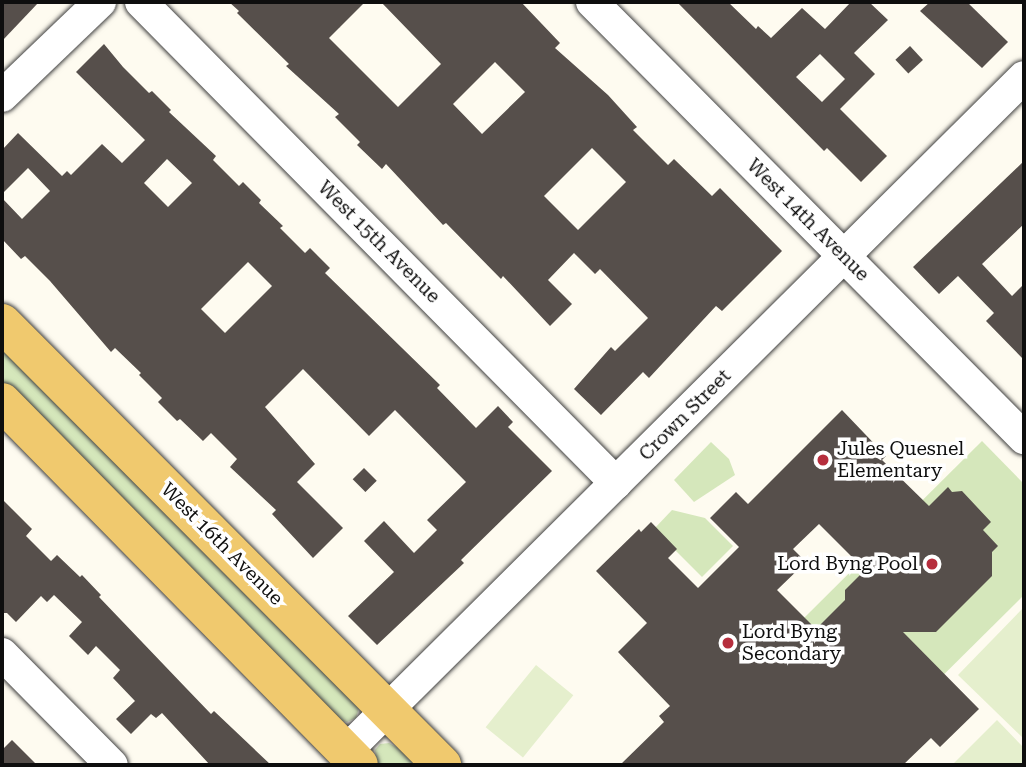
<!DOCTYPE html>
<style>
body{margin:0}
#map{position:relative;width:1026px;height:767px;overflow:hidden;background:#fefbf0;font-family:"Roboto Serif",serif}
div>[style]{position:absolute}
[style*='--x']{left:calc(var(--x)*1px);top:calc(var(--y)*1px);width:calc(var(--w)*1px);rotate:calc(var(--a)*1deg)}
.green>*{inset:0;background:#d5e7bb}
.pitch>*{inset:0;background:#e5efcd;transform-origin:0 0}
.building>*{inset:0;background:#564f4b;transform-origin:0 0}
.roads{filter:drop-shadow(0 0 2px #414141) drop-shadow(0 0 2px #414141)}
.minor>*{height:32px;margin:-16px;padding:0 16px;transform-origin:16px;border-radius:16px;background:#fff}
.major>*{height:38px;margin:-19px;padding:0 19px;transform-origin:19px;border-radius:19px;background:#f0c96e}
.dots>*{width:19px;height:19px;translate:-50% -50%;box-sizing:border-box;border:4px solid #fff;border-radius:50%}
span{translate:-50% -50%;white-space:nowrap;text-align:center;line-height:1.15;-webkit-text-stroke:7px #fff;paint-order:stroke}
.street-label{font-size:19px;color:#0e0e0e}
.poi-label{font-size:19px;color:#0e0e0e}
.left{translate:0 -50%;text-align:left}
.right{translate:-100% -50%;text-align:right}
.frame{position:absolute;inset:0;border:4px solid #0e0e0e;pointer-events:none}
</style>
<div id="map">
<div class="green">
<i style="clip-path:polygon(2px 343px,359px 708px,356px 718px,347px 722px,337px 720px,2px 380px)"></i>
<i style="clip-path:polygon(982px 441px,1024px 484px,1024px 595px,902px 716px,804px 618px)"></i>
<i style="clip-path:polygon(711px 442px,729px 459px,735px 475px,694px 502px,674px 480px)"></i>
<i style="clip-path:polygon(672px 510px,705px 518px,733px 546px,702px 577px,654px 529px)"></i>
<i style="clip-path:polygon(389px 743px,400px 749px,420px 765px,377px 765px,375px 750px,380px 744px)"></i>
</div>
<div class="pitch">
<i style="clip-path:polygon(1024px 607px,1024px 739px,958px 675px)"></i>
<i style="left:536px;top:665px;width:48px;height:80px;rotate:39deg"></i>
<i style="clip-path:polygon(997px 720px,1024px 748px,1024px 765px,952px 765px)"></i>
</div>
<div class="building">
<i style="clip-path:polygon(2px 2px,39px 2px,2px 41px)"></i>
<i style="clip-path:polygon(evenodd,229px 2px,365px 2px,329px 38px,398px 107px,441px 64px,381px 2px,521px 2px,560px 43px,555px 48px,608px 95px,637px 127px,633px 130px,668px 165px,674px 159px,712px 196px,720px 188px,782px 251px,722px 311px,716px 306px,649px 378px,643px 372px,601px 415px,574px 389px,611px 347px,615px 351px,648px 318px,600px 269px,595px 274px,574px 253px,548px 280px,572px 304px,550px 326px,503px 276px,501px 279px,446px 223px,443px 225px,386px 164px,382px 169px,357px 145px,360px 142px,335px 117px,339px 114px,286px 66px,289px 64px,237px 13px,239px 11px,229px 2px,495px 62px,525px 92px,482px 134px,453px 104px,495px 62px,229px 2px,592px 148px,626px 182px,578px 230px,544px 196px,592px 148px)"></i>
<i style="clip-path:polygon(evenodd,677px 2px,728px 2px,756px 29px,758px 26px,771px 38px,802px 8px,825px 29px,851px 2px,869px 2px,888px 20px,854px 53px,875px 74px,840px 109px,887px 156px,861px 182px,827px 148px,824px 151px,677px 2px,820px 54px,845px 79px,822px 102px,796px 77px,820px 54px)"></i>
<i style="clip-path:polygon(930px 2px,967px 2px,1008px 42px,982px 68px,920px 11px)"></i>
<i style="clip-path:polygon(evenodd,104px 44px,123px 67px,149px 93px,152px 91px,171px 110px,169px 112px,216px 156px,213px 160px,239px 186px,243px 182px,261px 200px,259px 203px,283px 226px,280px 228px,305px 253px,310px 248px,330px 268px,325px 273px,440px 385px,437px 388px,476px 428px,498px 406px,513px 422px,508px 427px,552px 471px,461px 560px,464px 563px,377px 645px,348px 616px,394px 572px,364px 541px,384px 521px,414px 553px,437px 530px,427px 520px,466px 482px,395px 410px,369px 436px,303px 369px,265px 407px,315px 464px,297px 482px,343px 528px,313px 558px,272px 514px,276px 510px,230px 467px,237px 459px,211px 433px,203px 441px,180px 419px,177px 421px,158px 402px,162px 398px,139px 375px,141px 373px,115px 348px,111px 352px,50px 281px,25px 256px,21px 259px,2px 239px,2px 198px,22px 219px,50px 191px,28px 168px,2px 194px,2px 150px,18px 133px,62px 176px,67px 171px,71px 175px,102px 144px,122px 163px,145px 140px,76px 72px,104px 44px,167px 159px,192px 183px,168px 207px,144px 183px,167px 159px,104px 44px,248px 262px,272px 286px,225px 333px,201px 309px,248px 262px)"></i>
<i style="left:910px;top:46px;width:19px;height:20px;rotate:47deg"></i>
<i style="clip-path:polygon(1024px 161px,1024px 224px,982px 264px,1012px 296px,1024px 284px,1024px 360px,986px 321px,994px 313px,958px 276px,939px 294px,913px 267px)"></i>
<i style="clip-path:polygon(evenodd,842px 410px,886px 456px,882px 460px,929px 506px,948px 487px,952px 492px,962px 491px,991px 522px,983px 530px,998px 546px,992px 552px,992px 576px,936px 632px,903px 632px,979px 709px,940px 747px,931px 738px,903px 765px,620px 765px,664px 722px,659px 716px,670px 706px,618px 652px,647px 623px,596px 571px,639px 529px,641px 532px,651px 522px,677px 549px,668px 558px,698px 588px,739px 547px,710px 518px,736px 492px,748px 504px,842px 410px,819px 524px,865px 570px,845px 590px,845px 600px,816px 629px,777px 590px,806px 562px,793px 549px,819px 524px)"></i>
<i style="left:364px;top:468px;width:18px;height:16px;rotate:45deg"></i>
<i style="clip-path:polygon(2px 499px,32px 529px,26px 536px,51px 561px,57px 555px,80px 577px,82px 575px,101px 595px,99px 597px,186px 688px,211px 714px,214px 711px,271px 765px,210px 765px,162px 713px,156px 718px,151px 714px,131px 734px,116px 719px,135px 701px,113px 678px,120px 670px,96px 646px,88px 655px,69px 636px,82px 622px,54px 595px,47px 602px,41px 596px,16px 622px,7px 613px,2px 613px)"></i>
<i style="clip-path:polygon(12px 740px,37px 765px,2px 765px,2px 750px)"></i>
</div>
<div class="roads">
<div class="minor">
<i style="--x:141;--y:2;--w:676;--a:45.36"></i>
<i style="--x:592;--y:2;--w:614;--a:45.26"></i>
<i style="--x:2;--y:96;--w:136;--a:-43.8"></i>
<i style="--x:2;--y:654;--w:156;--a:45.3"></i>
<i style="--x:345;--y:752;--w:957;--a:-44.83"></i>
</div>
<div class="major">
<i style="--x:2;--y:323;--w:624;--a:45.13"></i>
<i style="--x:2;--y:402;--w:509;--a:45.48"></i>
</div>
</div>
<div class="dots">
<i style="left:823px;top:460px;background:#b62e3d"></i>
<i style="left:932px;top:564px;background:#b62e3d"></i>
<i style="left:728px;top:643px;background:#b62e3d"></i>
</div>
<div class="street-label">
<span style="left:808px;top:220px;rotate:45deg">West 14th Avenue</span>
<span style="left:379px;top:242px;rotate:45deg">West 15th Avenue</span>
<span style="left:685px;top:415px;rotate:-45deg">Crown Street</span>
<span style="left:222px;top:544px;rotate:45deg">West 16th Avenue</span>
</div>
<div class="poi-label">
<span class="left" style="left:837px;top:460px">Jules Quesnel<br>Elementary</span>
<span class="right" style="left:918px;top:564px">Lord Byng Pool</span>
<span class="left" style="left:742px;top:643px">Lord Byng<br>Secondary</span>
</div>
<div class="frame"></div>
</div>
